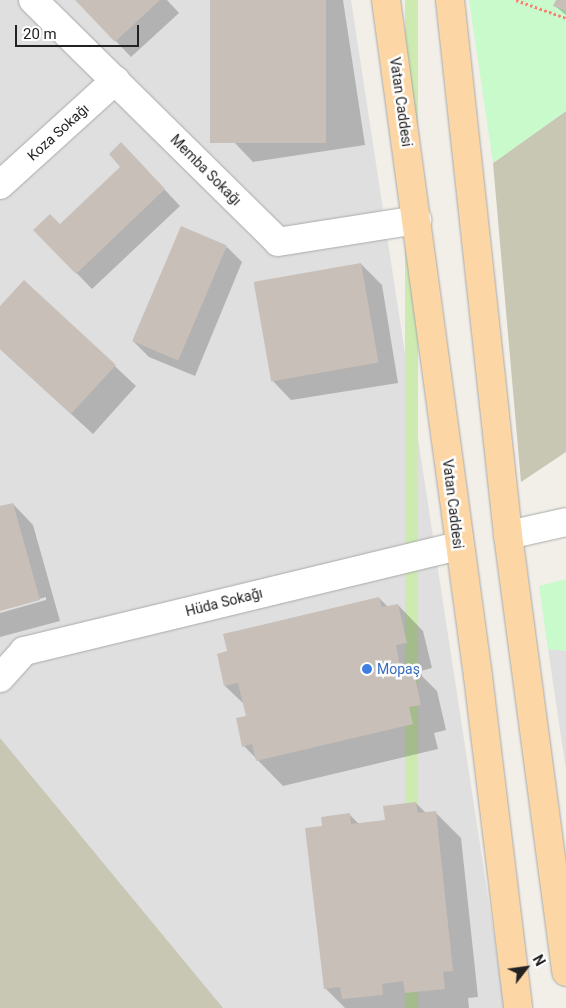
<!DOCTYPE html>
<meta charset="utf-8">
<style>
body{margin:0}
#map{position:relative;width:566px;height:1008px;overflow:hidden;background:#f2efe9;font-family:Roboto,sans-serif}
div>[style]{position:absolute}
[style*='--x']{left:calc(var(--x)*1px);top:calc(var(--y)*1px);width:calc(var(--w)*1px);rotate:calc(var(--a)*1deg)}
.residential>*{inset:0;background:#e0dfdf}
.construction>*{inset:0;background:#c7c7b4}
.grass>*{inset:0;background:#cdebb0;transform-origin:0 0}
.park>*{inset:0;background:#c8facc}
.shadow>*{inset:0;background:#0003}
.building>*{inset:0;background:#c7bfb8;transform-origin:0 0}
.path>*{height:3px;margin-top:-1.5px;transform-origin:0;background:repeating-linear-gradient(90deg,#fa8072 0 2.5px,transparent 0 5px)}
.roads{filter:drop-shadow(0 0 1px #a9a9a9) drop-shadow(0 0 1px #a9a9a9)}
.street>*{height:28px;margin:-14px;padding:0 14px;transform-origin:14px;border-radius:14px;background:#fff}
.primary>*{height:28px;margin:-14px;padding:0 14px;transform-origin:14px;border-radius:14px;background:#fcd6a4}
.dots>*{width:14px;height:14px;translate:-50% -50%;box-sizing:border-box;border:2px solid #fff;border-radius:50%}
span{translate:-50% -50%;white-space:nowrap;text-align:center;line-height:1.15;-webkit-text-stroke:5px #fff;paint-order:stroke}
.street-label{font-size:14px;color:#222}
.shop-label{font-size:14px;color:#366cbe}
.left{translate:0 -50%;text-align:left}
.north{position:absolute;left:501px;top:943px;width:50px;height:50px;-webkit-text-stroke:4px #fff;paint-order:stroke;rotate:60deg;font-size:14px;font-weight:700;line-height:20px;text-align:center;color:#222}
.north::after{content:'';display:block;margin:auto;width:18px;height:22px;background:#222;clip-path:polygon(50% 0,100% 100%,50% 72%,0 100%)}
.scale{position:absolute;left:15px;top:25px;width:124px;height:22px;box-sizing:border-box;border:2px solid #222;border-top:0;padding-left:6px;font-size:15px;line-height:18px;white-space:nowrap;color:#222;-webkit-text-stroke:4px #fff;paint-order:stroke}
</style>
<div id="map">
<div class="residential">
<i style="clip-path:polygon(0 0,351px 0,505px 1008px,0 1008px)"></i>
<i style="clip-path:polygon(548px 649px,566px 651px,566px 770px)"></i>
</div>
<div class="construction">
<i style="clip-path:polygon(566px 111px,566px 452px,521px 482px,493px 163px)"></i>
<i style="clip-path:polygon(0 738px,223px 1008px,0 1008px)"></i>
</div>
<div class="grass">
<i style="left:405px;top:0;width:13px;height:1017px"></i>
</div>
<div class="park">
<i style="clip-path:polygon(469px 0,566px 0,566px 111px,493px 163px)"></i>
<i style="clip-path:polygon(566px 579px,566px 651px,548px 649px,539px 586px)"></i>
</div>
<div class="shadow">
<i style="clip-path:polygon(77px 0,167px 0,179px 13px,131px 57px)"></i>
<i style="clip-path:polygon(211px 0,343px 0,365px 145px,253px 162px,233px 141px)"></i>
<i style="clip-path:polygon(557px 0,566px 0,566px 15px,555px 6px)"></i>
<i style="clip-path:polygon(137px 160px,180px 206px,92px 289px,35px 230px,60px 225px)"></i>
<i style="clip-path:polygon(227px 247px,242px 262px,195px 376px,149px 357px,133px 341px)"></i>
<i style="clip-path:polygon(361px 264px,382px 285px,398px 383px,291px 400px,271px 379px)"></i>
<i style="clip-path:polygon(24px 281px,136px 386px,93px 434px,0 349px,0 308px)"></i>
<i style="clip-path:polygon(13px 504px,33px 525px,60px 621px,0 637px,0 613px,46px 600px,46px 597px,0 610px,0 508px)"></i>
<i style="clip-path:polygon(379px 598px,388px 607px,398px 605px,423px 631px,432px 668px,421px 671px,422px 676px,437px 691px,446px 730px,434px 733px,438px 749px,283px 786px,244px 746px,248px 717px,245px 705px,225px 686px)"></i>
<i style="clip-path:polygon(416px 803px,426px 813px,435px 812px,461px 838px,478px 997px,468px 998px,469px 1008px,345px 1008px,325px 988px,324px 827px,350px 815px,359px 824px,386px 821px)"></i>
</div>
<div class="building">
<i style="clip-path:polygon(75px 0,160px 0,115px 42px)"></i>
<i style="left:210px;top:0;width:116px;height:143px"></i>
<i style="clip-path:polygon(556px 0,566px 0,566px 11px,553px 6px)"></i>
<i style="clip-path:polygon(121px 142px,165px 189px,76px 274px,33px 230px,50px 214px,60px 224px,120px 167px,109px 154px)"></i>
<i style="left:181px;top:226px;width:50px;height:125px;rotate:23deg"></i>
<i style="left:361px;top:263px;width:101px;height:109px;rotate:80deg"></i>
<i style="clip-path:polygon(24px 280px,116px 365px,71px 414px,0 349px,0 306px)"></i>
<i style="clip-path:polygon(13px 503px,40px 600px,0 611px,0 506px)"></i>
<i style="clip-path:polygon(379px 597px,382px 607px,398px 604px,407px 643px,396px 645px,400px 667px,412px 664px,421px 705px,409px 707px,413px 724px,256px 761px,252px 744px,242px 747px,236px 718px,246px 716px,238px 683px,224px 686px,217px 654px,227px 651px,223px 634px)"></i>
<i style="clip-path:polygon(416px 802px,418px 813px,436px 811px,453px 971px,443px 972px,445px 989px,405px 993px,403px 981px,382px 984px,383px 995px,342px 999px,340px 987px,324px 989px,305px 828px,322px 826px,321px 817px,350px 813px,351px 824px,385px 820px,383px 806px)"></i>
</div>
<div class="path">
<i style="--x:516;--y:0;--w:53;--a:19.8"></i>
</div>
<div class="roads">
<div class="street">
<i style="--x:33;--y:0;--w:344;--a:44.6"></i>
<i style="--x:278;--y:242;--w:141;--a:-9"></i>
<i style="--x:0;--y:185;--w:156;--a:-42.2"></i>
<i style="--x:508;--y:535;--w:59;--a:-12.6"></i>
<i style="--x:0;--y:678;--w:36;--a:-48"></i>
<i style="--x:24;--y:651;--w:447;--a:-13.6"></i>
</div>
<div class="primary">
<i style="--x:386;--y:0;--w:682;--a:82.25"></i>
<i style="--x:478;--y:676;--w:334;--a:83.1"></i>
<i style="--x:450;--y:0;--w:538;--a:83.81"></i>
<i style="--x:508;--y:535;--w:441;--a:82.4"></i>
</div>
</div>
<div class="dots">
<i style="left:367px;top:669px;background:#3f7fe0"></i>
</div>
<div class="street-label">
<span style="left:401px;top:102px;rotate:82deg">Vatan Caddesi</span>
<span style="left:58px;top:132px;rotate:-42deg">Koza Sokağı</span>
<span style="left:206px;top:170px;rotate:45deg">Memba Sokağı</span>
<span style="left:453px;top:504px;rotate:83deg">Vatan Caddesi</span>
<span style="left:224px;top:602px;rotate:-14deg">Hüda Sokağı</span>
</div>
<div class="shop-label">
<span class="left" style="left:377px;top:669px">Mopaş</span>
</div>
<div class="north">N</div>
<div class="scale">20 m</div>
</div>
